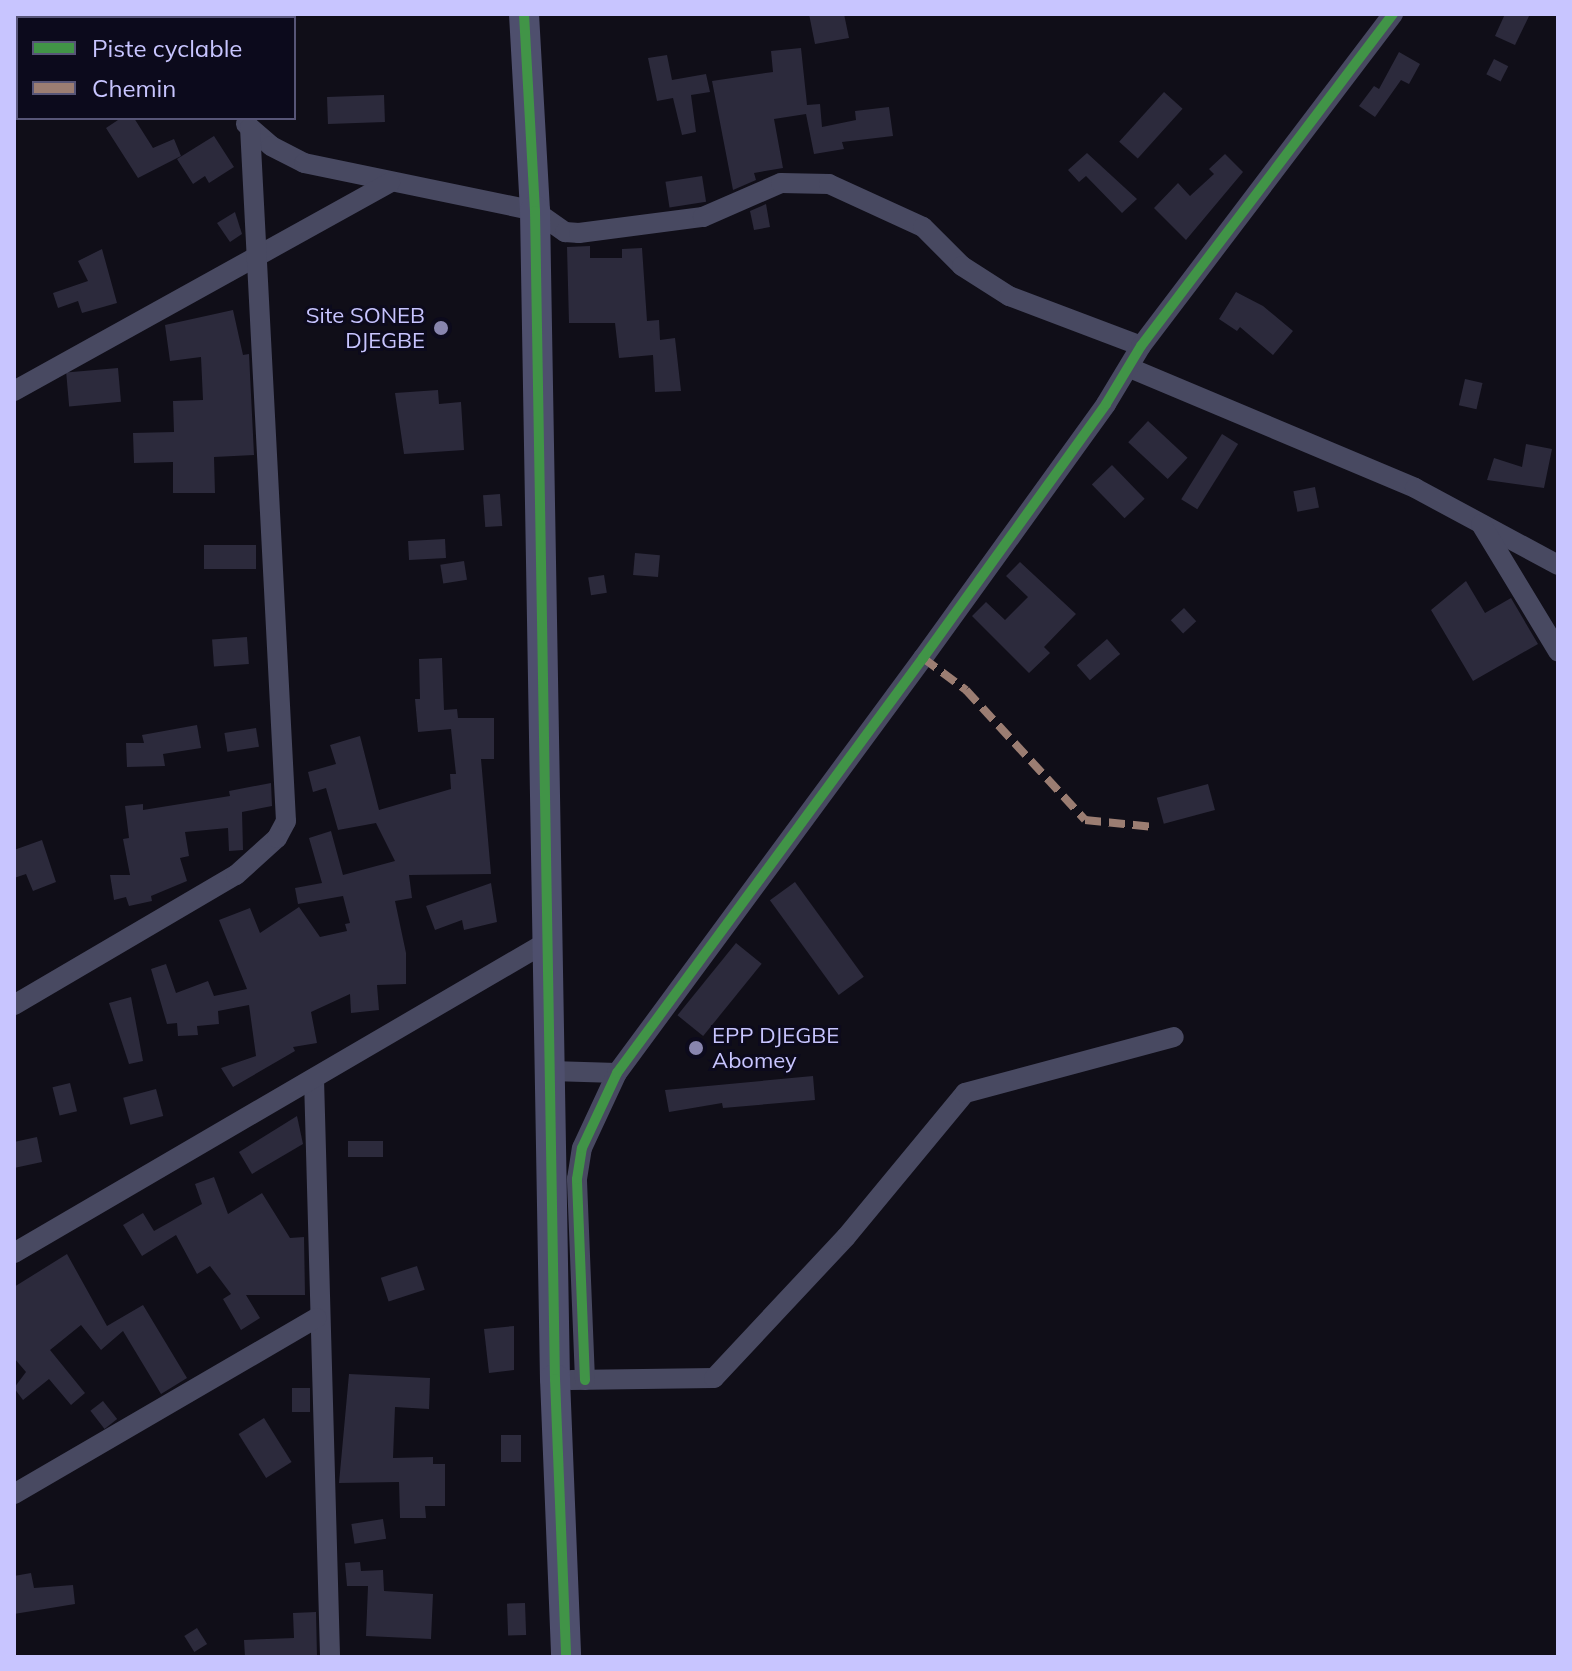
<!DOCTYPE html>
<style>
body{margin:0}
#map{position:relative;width:1572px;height:1671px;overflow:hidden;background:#100e18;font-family:Mulish,sans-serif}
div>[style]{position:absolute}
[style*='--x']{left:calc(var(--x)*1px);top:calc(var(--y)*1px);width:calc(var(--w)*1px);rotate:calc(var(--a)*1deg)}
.building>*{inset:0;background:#2c2a3c;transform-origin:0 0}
.street>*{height:20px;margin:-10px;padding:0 10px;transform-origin:10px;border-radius:10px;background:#484961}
.secondary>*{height:30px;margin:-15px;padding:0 15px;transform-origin:15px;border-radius:15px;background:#4e4f6d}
.quiet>*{height:8px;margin-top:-4px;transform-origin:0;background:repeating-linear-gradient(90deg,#9b7d72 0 16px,transparent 0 24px)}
.cycleway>*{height:10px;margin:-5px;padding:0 5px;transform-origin:5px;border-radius:5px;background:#419447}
.dots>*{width:22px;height:22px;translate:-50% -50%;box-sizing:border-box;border:4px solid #0c0a1c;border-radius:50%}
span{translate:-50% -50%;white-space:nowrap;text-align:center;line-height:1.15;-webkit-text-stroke:6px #0c0a1c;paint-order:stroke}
.poi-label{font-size:22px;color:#c8c5ff}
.right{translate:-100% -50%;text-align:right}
.left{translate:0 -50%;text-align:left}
.frame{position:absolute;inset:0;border:16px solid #c8c5ff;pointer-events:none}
.legend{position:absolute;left:16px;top:16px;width:280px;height:104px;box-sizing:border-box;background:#0c0a1c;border:2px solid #575577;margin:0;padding:10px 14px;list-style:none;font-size:24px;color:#c8c5ff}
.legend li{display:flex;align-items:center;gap:16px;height:40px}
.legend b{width:40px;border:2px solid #575577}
</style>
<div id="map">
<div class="building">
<i style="clip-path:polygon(809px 14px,844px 14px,849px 38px,815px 44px)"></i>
<i style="clip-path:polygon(1505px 14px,1530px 14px,1515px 45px,1495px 36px)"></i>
<i style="clip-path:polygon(801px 48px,807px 105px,820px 104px,822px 127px,856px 120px,855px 111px,889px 107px,893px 136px,842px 142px,844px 149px,814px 154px,806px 114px,774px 119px,783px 168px,754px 173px,756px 180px,733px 190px,712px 81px,773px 72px,771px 51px)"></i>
<i style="clip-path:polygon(1399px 52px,1420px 64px,1409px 84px,1401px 80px,1375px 117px,1359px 106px,1374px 86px,1379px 89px)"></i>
<i style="clip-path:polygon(667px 55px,672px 80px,706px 74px,710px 92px,691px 95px,696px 132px,682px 135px,673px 98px,657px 101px,648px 58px)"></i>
<i style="left:1494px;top:59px;width:16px;height:17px;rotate:27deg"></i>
<i style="left:1164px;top:92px;width:25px;height:67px;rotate:42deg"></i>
<i style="left:384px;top:95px;width:27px;height:57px;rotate:88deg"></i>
<i style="clip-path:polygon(121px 118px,134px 118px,153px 148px,174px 139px,181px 156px,138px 178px,106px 128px)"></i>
<i style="clip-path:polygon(214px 136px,234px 167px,209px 183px,205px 176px,193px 184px,177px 159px)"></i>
<i style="clip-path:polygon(1087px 153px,1137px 199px,1122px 213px,1086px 176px,1079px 182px,1068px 170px)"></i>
<i style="clip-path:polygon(1225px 154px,1243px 172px,1186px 240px,1154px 208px,1178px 183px,1190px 196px,1214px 174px,1209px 169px)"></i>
<i style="left:702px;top:176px;width:26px;height:37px;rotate:81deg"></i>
<i style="clip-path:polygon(766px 204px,770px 227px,754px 230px,750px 211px)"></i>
<i style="clip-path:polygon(235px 212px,242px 234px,230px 242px,217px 223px)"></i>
<i style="clip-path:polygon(590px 246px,590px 258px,622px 258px,622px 249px,642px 248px,647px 321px,659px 320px,660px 340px,675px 338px,681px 391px,655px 392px,653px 355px,619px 358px,615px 323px,569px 323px,567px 247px)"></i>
<i style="clip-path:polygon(102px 249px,117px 303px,82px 313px,78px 301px,58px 308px,53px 293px,88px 281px,78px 261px)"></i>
<i style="clip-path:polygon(1236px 292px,1263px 306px,1293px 331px,1273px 355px,1240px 327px,1237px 331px,1219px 319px)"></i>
<i style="clip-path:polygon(233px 310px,243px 355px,249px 354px,254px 455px,214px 457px,215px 493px,173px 493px,173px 462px,134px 463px,133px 433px,174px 432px,173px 401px,203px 400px,201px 357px,170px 361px,165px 325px)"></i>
<i style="left:118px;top:368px;width:34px;height:52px;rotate:85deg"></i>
<i style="left:1465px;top:379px;width:18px;height:27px;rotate:13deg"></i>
<i style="clip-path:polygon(438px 390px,439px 404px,461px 402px,464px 450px,404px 454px,395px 393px)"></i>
<i style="left:1148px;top:421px;width:54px;height:29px;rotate:43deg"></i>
<i style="left:1222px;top:434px;width:19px;height:77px;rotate:32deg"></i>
<i style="clip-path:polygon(1526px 444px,1552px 449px,1544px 488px,1487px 480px,1494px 458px,1522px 467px)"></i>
<i style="left:1112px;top:465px;width:47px;height:28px;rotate:46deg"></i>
<i style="left:1315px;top:487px;width:21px;height:22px;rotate:79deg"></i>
<i style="left:500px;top:494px;width:32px;height:17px;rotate:86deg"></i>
<i style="left:445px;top:539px;width:19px;height:37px;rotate:87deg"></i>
<i style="left:256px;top:545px;width:24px;height:52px;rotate:90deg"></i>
<i style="left:635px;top:553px;width:25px;height:22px;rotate:5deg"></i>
<i style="left:464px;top:561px;width:19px;height:24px;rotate:81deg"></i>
<i style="clip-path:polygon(1020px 562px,1076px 614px,1044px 647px,1050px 653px,1029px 673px,972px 616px,986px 602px,1005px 620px,1028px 597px,1006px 576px)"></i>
<i style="left:604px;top:575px;width:18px;height:16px;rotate:81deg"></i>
<i style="clip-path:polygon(1466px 581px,1485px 613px,1511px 598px,1538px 644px,1473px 681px,1431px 610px)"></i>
<i style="left:1184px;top:608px;width:18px;height:18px;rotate:47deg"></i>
<i style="left:247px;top:637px;width:27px;height:35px;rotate:86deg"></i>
<i style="left:1107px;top:639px;width:20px;height:40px;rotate:49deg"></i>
<i style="clip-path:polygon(442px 658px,444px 710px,457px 709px,458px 718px,494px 718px,494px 759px,481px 759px,491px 874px,409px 875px,412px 898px,395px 901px,406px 953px,406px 984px,377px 985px,379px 1010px,351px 1013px,350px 994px,311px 1012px,317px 1043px,293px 1047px,295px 1051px,233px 1087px,221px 1068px,256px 1056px,249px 1005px,218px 1011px,219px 1024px,197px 1026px,198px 1035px,178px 1036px,177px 1023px,167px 1024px,151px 969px,166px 964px,176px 993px,208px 981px,214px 996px,247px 989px,219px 920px,250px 908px,260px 933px,299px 907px,320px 937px,347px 931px,345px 924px,350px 923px,343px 896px,298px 904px,295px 888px,322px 883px,309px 838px,331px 831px,343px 875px,395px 861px,376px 823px,338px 830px,326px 788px,313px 792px,308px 772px,336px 764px,330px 745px,360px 736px,379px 810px,451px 789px,450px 774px,456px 774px,451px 729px,418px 732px,415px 699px,420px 699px,419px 659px)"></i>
<i style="clip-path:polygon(197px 725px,201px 748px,163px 754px,165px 766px,127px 767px,126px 743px,144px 743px,142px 735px)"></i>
<i style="left:256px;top:728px;width:19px;height:32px;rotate:81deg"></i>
<i style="clip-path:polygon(271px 783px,272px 806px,242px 812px,243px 850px,229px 851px,228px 828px,185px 832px,189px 856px,180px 858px,187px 881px,151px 896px,152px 901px,129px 906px,126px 897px,114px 900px,110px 875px,130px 875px,123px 839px,129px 838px,125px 806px,143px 804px,143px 810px,230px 796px,229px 791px)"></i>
<i style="left:1208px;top:784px;width:27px;height:53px;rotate:75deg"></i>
<i style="clip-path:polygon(42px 840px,56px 882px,33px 891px,26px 874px,14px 878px,14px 850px)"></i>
<i style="left:795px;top:882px;width:117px;height:31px;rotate:54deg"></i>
<i style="clip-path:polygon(491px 883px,497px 922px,464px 930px,462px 920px,435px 930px,426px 906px)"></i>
<i style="left:736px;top:943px;width:33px;height:93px;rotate:39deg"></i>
<i style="clip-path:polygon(131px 997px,143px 1061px,129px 1064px,109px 1003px)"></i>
<i style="clip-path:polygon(813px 1076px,815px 1100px,723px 1108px,722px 1103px,669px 1112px,665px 1090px)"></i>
<i style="left:70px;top:1083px;width:29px;height:18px;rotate:76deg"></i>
<i style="left:156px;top:1089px;width:28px;height:34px;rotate:75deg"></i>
<i style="clip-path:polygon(297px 1116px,303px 1144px,252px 1174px,239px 1152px)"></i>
<i style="clip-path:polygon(37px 1137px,42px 1162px,14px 1168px,14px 1142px)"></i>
<i style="left:348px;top:1141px;width:35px;height:16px"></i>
<i style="clip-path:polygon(214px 1177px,228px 1214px,262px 1193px,290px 1238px,304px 1237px,305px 1295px,246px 1295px,260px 1318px,241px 1330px,223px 1299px,231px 1294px,210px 1266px,197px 1274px,176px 1235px,142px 1256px,123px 1225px,143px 1213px,154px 1231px,202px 1204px,195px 1184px)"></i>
<i style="clip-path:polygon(67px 1254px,107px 1326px,143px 1305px,187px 1378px,161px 1394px,123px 1331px,101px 1350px,81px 1325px,50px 1350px,85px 1393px,71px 1405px,49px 1379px,23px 1400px,14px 1388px,26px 1372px,14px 1358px,14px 1287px)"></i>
<i style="left:417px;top:1266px;width:25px;height:38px;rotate:72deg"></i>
<i style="clip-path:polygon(514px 1326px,514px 1370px,489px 1373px,484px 1329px)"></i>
<i style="clip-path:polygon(349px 1374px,430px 1378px,429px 1409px,395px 1407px,393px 1458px,433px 1457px,433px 1464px,445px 1464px,445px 1506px,425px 1506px,426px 1518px,400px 1518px,399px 1482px,339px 1483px)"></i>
<i style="left:310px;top:1388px;width:24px;height:18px;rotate:90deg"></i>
<i style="left:103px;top:1401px;width:23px;height:16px;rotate:52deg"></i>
<i style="left:264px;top:1418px;width:52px;height:30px;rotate:58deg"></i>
<i style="left:501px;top:1435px;width:20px;height:27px"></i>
<i style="left:383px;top:1519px;width:20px;height:32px;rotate:81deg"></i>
<i style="clip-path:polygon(360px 1562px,361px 1571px,383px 1570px,384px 1591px,433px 1594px,431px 1639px,366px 1636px,368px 1586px,347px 1586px,345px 1563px)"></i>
<i style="clip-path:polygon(31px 1573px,34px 1588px,73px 1585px,75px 1604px,14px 1614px,14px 1576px)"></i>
<i style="left:525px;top:1603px;width:32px;height:18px;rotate:88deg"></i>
<i style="clip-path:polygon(316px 1612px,317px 1657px,245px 1657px,244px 1640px,294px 1638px,293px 1613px)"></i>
<i style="left:197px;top:1628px;width:19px;height:15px;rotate:58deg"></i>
</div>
<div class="street">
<i style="--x:142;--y:14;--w:6;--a:45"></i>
<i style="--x:14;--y:93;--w:4;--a:0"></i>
<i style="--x:246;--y:124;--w:33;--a:41"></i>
<i style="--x:271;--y:146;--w:37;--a:27"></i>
<i style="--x:304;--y:163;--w:236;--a:11.7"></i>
<i style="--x:535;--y:211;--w:37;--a:35"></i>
<i style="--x:565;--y:232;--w:14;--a:4"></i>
<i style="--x:579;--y:233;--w:125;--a:-7.4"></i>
<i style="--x:703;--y:217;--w:85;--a:-23.6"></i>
<i style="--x:781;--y:183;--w:48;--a:1.2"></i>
<i style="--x:829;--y:184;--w:103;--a:24.6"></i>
<i style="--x:923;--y:227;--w:55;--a:45"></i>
<i style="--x:962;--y:266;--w:56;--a:32.6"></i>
<i style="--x:1009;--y:296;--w:141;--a:20.7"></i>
<i style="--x:1130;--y:368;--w:309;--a:22.8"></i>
<i style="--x:1415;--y:488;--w:162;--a:28.3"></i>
<i style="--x:14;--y:391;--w:430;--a:-29"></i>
<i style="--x:1481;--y:524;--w:149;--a:58.8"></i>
<i style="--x:14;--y:1005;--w:257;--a:-30.4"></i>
<i style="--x:236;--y:875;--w:55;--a:-42.1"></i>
<i style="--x:277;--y:838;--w:19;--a:-62"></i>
<i style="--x:286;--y:821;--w:694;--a:-92.97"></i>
<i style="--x:551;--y:1071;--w:66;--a:1.7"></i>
<i style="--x:314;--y:1079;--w:578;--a:88.41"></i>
<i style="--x:14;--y:1253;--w:621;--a:-30.28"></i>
<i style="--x:571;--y:1380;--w:143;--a:-0.8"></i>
<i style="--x:714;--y:1378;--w:193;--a:-46.9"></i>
<i style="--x:846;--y:1237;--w:187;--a:-50.4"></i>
<i style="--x:965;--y:1093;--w:216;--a:-15"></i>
<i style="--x:585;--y:1380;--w:201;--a:-92.3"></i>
<i style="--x:577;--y:1179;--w:31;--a:-81"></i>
<i style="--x:582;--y:1148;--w:83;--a:-65"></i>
<i style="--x:617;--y:1073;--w:516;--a:-53.6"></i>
<i style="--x:923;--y:658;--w:313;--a:-54.2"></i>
<i style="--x:1106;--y:404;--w:68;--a:-58.9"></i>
<i style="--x:1141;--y:346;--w:417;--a:-52.8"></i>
<i style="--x:14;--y:1494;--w:350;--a:-30.2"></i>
</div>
<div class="secondary">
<i style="--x:524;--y:14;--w:197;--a:86.8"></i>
<i style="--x:535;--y:211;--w:1168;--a:89.02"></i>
<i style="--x:555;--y:1379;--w:278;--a:87.7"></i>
</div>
<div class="quiet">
<i style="--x:923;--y:658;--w:54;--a:36.7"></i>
<i style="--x:966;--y:690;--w:176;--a:47.5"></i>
<i style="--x:1085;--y:820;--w:69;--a:5.8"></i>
</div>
<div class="cycleway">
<i style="--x:524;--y:14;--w:197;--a:86.8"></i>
<i style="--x:535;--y:211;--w:1168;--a:89.02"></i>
<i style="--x:555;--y:1379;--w:278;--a:87.7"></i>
<i style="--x:585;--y:1380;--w:201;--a:-92.3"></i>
<i style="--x:577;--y:1179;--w:31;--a:-81"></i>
<i style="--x:582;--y:1148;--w:83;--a:-65"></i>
<i style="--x:617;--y:1073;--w:516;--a:-53.6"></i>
<i style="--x:923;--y:658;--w:313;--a:-54.2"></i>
<i style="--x:1106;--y:404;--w:68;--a:-58.9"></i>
<i style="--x:1141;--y:346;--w:417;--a:-52.8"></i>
</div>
<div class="dots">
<i style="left:441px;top:328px;background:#8885ae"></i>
<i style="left:696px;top:1048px;background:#8885ae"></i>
</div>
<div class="poi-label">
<span class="right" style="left:425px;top:328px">Site SONEB<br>DJEGBE</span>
<span class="left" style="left:712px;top:1048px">EPP DJEGBE<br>Abomey</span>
</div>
<div class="frame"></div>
<ul class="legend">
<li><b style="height:10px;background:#419447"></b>Piste cyclable</li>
<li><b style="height:10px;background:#9b7d72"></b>Chemin</li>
</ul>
</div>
